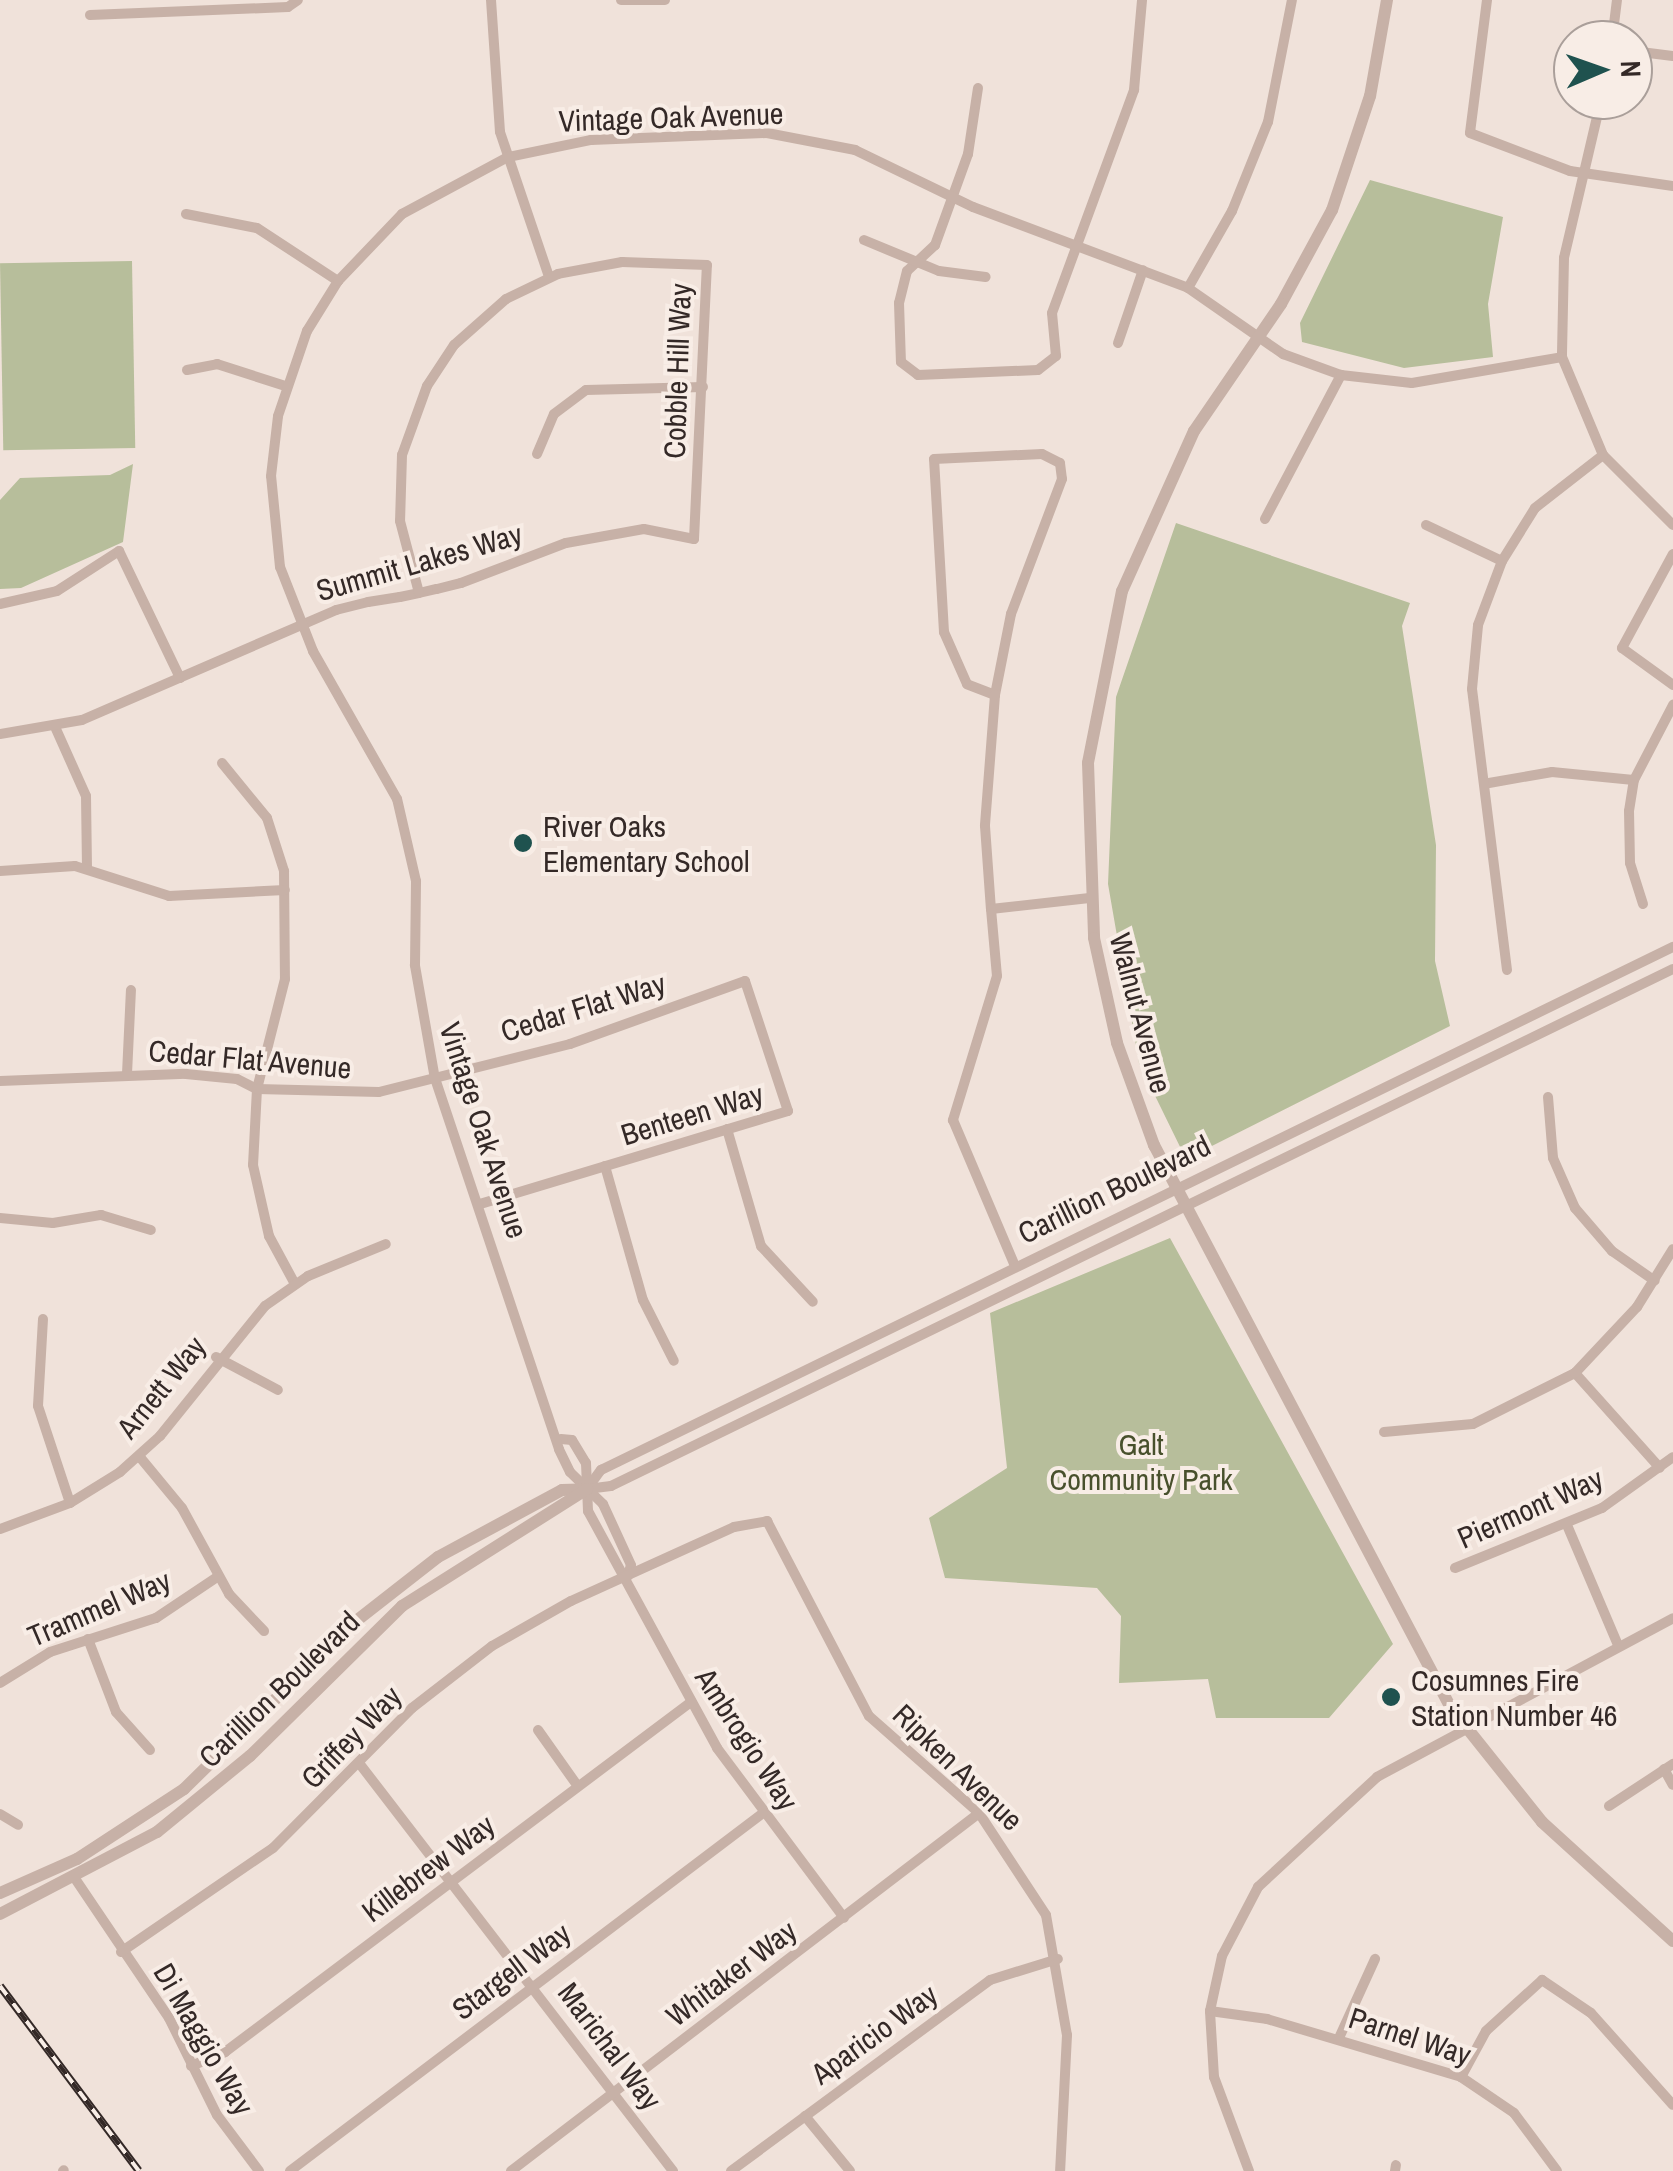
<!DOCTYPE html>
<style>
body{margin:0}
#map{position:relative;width:1673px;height:2171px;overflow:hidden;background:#f0e2da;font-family:"Archivo Narrow",sans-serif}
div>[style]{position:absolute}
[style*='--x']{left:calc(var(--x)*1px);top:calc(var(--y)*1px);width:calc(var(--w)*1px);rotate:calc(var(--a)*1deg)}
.green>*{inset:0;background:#b7be9b;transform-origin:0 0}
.minor>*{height:10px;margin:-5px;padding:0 5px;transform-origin:5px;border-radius:5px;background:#c7b1a7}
.tertiary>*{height:12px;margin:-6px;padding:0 6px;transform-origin:6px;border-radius:6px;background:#c7b1a7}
.rail>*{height:8px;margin-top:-4px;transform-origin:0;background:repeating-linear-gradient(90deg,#f8ede6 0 11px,#342927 0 22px);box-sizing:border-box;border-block:2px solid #342927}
.dots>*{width:28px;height:28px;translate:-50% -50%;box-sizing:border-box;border:5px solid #f8ede6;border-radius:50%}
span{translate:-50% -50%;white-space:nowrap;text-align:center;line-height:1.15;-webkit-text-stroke:8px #f8ede6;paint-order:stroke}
.street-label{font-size:30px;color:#342927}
.poi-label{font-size:30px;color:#342927}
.left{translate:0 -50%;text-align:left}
.park-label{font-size:30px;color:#48502c}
.north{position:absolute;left:1553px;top:20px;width:100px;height:100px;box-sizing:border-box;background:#f8ede6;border:2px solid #aa9f9a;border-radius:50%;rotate:88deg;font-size:28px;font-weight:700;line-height:40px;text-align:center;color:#342927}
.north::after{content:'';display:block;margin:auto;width:35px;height:45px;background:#1f524f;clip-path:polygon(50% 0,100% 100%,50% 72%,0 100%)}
</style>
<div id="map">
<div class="green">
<i style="clip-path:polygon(1370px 180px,1503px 217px,1488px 304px,1493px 357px,1404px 368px,1302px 342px,1300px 323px)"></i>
<i style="left:132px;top:261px;width:187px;height:132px;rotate:89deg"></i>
<i style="clip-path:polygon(133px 464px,123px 542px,21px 588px,0 589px,0 500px,20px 478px,110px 475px)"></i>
<i style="clip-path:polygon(1176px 523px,1410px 603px,1402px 626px,1436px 845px,1435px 961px,1450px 1026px,1186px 1159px,1139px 1063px,1108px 884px,1116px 697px)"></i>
<i style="clip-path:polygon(1170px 1238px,1393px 1644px,1329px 1718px,1216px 1718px,1208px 1679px,1119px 1683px,1121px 1616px,1097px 1588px,945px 1578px,929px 1518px,1007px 1468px,990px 1313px)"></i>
</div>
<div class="minor">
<i style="--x:491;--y:0;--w:132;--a:86.1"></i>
<i style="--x:500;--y:132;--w:153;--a:71.3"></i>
<i style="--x:621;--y:0;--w:44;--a:0"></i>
<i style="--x:1487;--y:0;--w:134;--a:97.3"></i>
<i style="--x:1470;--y:133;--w:107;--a:20.8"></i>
<i style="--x:1570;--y:171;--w:104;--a:8.3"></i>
<i style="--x:90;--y:15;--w:198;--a:-2.3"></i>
<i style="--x:288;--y:7;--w:12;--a:-35"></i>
<i style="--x:1612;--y:40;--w:40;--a:-82.9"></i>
<i style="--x:1633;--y:51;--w:40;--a:7.1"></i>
<i style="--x:978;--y:88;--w:67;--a:98.6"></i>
<i style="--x:968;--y:154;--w:97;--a:109.9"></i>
<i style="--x:935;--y:245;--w:38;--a:137"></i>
<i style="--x:907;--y:271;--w:33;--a:104"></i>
<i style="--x:899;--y:303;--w:59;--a:88.1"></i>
<i style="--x:901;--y:362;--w:21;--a:37"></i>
<i style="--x:918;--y:375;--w:120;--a:-2.4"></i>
<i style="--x:1038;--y:370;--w:23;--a:-38"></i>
<i style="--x:1056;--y:356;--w:43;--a:-95.3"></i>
<i style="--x:1052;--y:313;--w:238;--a:-69.8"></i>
<i style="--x:1134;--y:90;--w:90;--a:-84.9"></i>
<i style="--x:1601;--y:100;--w:162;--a:103.2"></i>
<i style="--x:1564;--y:258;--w:99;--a:91.2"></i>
<i style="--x:1562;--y:357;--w:106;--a:67.3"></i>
<i style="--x:1603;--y:455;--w:99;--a:45"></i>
<i style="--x:186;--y:214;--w:72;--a:11.2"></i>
<i style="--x:257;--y:228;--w:97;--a:33.2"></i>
<i style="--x:864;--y:240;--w:81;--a:22.5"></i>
<i style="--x:939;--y:271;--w:47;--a:7.3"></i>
<i style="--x:1188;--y:288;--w:89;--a:-60.3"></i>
<i style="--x:1232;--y:211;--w:96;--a:-68"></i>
<i style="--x:1268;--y:122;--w:124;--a:-78.9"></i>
<i style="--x:1118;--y:343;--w:77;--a:-71.1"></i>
<i style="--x:187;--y:370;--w:31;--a:-11"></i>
<i style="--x:217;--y:364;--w:71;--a:17.9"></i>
<i style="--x:537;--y:454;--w:43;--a:-67"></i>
<i style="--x:554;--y:414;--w:40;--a:-37"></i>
<i style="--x:586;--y:390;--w:117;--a:-1.5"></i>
<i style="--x:1265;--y:519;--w:163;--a:-62.2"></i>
<i style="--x:1426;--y:525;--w:84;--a:25.3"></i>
<i style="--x:1673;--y:554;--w:107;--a:118.5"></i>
<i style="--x:1622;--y:648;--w:63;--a:36"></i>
<i style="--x:0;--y:604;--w:58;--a:-12.8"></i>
<i style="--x:57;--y:591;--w:74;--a:-32.8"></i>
<i style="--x:119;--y:551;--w:141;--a:64.3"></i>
<i style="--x:995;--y:695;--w:30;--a:-159"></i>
<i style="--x:967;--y:684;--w:57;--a:-113.9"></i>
<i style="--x:944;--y:632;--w:173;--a:-93.3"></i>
<i style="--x:934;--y:459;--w:108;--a:-2.7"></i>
<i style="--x:1042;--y:454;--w:20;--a:27"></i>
<i style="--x:1060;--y:463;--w:16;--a:83"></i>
<i style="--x:1062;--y:479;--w:144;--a:110.7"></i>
<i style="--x:1011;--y:614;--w:83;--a:101.2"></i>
<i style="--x:995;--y:695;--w:131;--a:94.4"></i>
<i style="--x:985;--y:826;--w:83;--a:85.9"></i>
<i style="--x:991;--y:909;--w:99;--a:-6.4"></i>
<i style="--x:56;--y:729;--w:73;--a:65.9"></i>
<i style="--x:86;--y:796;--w:72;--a:89.2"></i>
<i style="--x:0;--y:734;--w:83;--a:-9.7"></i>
<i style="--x:82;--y:720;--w:277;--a:-23.4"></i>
<i style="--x:336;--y:610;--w:33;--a:-14"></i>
<i style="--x:368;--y:602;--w:32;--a:-9"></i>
<i style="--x:400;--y:597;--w:19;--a:-12"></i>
<i style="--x:419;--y:593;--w:18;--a:-13"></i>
<i style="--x:437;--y:589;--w:25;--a:-14"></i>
<i style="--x:461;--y:583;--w:112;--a:-20.9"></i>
<i style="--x:566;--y:543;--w:79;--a:-10.2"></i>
<i style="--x:644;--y:529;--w:51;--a:11.3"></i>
<i style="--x:694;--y:539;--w:274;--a:-87.3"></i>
<i style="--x:707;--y:265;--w:85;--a:-178"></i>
<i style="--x:622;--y:262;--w:65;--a:169.4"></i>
<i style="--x:558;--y:274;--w:58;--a:154.3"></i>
<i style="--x:506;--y:299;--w:69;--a:138.5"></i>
<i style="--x:454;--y:345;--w:49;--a:123.4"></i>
<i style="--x:427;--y:386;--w:73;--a:109.9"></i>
<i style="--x:402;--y:455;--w:66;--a:91.7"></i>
<i style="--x:400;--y:521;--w:74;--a:75.2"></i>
<i style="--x:222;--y:763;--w:71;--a:50.7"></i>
<i style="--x:267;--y:818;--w:56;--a:72.2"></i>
<i style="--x:284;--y:871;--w:108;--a:89.5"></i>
<i style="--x:285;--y:979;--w:114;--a:104.3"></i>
<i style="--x:257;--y:1089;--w:76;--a:93"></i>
<i style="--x:253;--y:1165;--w:73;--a:77.3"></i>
<i style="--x:269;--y:1236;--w:55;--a:61.6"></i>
<i style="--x:1489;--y:783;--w:64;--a:-9.9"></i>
<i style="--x:1552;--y:772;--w:82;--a:5.6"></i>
<i style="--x:0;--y:871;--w:75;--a:-3.8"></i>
<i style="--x:75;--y:866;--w:99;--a:17.7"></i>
<i style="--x:169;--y:896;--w:116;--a:-3"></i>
<i style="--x:1643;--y:904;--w:43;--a:-107.6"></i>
<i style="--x:1630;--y:863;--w:52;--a:-91.1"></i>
<i style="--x:1629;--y:811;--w:31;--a:-81"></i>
<i style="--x:1634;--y:780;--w:85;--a:-62.5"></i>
<i style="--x:991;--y:909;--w:67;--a:84.9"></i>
<i style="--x:997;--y:976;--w:151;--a:107"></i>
<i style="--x:953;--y:1120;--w:159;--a:67"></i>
<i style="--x:1507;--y:970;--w:283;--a:-97.1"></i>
<i style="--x:1472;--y:689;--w:64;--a:-84.6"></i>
<i style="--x:1478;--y:625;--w:68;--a:-69.4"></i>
<i style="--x:1502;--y:561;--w:62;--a:-58.1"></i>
<i style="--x:1535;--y:508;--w:86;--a:-37.9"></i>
<i style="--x:127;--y:1074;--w:84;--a:-87.3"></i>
<i style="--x:0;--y:1081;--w:186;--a:-2.2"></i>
<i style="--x:186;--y:1074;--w:51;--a:5.6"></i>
<i style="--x:237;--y:1079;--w:22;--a:27"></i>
<i style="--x:257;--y:1089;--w:122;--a:1.4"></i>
<i style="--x:379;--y:1092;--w:197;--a:-14.1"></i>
<i style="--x:570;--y:1044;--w:186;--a:-19.8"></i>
<i style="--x:745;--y:981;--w:137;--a:71.7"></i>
<i style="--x:788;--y:1111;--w:323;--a:163.2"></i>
<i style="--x:1548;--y:1097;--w:61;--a:85.3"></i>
<i style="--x:1553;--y:1158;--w:55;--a:66.3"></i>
<i style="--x:1575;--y:1208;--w:57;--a:49.3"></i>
<i style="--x:1612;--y:1251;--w:52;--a:34.9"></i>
<i style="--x:727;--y:1129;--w:122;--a:73.8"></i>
<i style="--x:761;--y:1246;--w:76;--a:47.1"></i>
<i style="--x:605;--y:1166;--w:139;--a:74.2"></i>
<i style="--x:643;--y:1300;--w:68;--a:63.1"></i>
<i style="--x:0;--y:1218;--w:53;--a:5.4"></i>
<i style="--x:53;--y:1223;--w:49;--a:-9.5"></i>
<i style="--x:101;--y:1215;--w:52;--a:16.7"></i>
<i style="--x:43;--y:1319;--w:87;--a:93.3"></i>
<i style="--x:38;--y:1406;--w:102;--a:71.7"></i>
<i style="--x:216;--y:1357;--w:70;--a:28"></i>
<i style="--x:1575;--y:1373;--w:127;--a:48.2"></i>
<i style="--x:1384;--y:1432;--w:89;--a:-5.1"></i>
<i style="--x:1473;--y:1424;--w:114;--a:-26.6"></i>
<i style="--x:1575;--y:1373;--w:91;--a:-46.8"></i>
<i style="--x:1637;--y:1307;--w:68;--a:-58.2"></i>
<i style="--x:561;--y:1439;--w:11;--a:5"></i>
<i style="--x:572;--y:1440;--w:27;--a:59"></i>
<i style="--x:586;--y:1463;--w:48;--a:87.6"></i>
<i style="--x:588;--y:1511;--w:270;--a:61.4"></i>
<i style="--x:717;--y:1748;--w:212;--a:53.2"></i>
<i style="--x:139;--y:1456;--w:67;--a:50.4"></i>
<i style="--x:182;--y:1508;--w:98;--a:61.3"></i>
<i style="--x:229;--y:1594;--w:51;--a:46.6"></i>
<i style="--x:587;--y:1489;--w:24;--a:-54"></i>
<i style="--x:601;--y:1470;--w:1193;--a:-26.01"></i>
<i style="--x:587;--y:1489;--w:24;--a:-7"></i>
<i style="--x:611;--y:1486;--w:1181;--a:-25.96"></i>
<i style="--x:1567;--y:1525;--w:130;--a:67"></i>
<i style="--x:0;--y:1529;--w:75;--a:-20.4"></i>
<i style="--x:70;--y:1503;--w:59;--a:-31.8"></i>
<i style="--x:120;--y:1472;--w:54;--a:-42"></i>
<i style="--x:160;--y:1436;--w:167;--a:-51.1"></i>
<i style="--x:265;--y:1306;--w:52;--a:-34.9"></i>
<i style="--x:308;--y:1276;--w:84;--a:-22.3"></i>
<i style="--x:1455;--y:1568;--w:159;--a:-22.2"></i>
<i style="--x:1602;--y:1508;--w:87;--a:-35.7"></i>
<i style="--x:628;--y:1576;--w:11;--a:-75"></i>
<i style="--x:631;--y:1565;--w:67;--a:-114.7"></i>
<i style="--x:603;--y:1504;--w:46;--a:-135.9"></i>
<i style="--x:570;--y:1472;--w:25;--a:-116"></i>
<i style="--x:559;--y:1449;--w:390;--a:-108.5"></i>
<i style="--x:435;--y:1079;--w:116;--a:-100"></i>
<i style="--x:415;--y:965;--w:84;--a:-89.3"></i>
<i style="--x:416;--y:881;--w:84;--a:-103"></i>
<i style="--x:397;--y:799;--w:170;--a:-119.6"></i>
<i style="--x:313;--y:651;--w:90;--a:-111.4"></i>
<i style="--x:280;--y:567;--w:91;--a:-95.6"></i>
<i style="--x:271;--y:476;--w:60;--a:-83.3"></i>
<i style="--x:278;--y:416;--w:90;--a:-71.2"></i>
<i style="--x:307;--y:331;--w:59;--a:-58.2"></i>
<i style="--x:338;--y:281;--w:93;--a:-46.3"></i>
<i style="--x:402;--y:214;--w:120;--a:-28.3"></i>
<i style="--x:508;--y:157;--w:85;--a:-11.6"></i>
<i style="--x:591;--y:140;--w:176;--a:-2.3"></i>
<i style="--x:767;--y:133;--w:90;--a:10.9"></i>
<i style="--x:855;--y:150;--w:131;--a:25.8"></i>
<i style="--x:973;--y:207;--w:230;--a:20.6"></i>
<i style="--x:1188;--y:288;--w:116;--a:34.8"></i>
<i style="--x:1283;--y:354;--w:62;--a:19.9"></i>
<i style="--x:1341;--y:375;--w:71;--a:6.4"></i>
<i style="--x:1412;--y:383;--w:152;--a:-9.8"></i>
<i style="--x:88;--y:1639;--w:78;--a:69"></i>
<i style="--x:116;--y:1712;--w:51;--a:48.2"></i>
<i style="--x:0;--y:1683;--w:59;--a:-31.8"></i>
<i style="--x:50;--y:1652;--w:111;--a:-17.8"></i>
<i style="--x:156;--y:1618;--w:73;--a:-33.9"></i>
<i style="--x:538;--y:1730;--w:67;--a:54.7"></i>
<i style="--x:359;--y:1763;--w:515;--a:52.42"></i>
<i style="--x:1664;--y:1769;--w:18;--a:61"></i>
<i style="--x:1609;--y:1806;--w:77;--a:-33.3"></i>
<i style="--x:0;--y:1814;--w:21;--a:31"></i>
<i style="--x:76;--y:1880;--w:166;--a:56"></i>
<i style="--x:169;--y:2018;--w:108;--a:63.7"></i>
<i style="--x:217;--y:2115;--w:70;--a:53.1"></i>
<i style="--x:121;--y:1952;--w:184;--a:-34.4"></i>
<i style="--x:273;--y:1848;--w:197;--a:-45.2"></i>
<i style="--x:412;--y:1708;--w:101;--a:-37.8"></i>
<i style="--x:492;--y:1646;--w:91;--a:-29.7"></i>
<i style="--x:571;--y:1601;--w:179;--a:-24.4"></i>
<i style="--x:734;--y:1527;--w:34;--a:-10"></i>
<i style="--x:767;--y:1521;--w:220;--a:62.4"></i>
<i style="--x:869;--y:1716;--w:147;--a:41.4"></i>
<i style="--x:979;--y:1813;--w:122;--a:56.7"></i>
<i style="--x:1046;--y:1915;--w:122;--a:80.1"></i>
<i style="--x:1067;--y:2035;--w:136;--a:92.9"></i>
<i style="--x:1210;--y:2011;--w:58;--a:8"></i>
<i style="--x:1267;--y:2019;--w:202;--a:16.6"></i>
<i style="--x:1461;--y:2077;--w:64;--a:34.2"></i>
<i style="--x:1514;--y:2113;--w:72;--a:53.4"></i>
<i style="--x:1339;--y:2038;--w:87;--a:-65.5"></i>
<i style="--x:191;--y:2066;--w:37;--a:-22"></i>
<i style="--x:225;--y:2052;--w:583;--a:-36.91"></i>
<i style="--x:1461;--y:2077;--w:52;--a:-61.5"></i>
<i style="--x:1486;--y:2031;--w:76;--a:-42.3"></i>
<i style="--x:1542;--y:1980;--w:59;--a:34"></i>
<i style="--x:1591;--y:2013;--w:123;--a:48.3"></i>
<i style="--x:805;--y:2116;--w:71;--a:50.7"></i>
<i style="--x:63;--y:2171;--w:1;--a:-45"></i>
<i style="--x:290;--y:2171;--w:593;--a:-37.12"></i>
<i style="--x:511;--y:2171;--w:589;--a:-37.41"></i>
<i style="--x:731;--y:2171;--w:322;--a:-36.4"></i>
<i style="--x:990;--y:1980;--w:71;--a:-17.2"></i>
<i style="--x:1249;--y:2171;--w:100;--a:-110.4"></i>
<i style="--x:1214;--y:2077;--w:66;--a:-93.5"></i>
<i style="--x:1210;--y:2011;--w:56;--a:-77.7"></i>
<i style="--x:1222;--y:1956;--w:78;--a:-62.4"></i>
<i style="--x:1258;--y:1887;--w:162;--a:-42.7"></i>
<i style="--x:1377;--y:1777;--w:336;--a:-28.2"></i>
<i style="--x:1395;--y:2171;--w:6;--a:-81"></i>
</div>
<div class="tertiary">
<i style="--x:1387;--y:0;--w:97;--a:100"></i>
<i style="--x:1370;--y:96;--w:120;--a:108.4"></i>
<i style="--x:1332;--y:210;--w:107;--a:118.5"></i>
<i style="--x:1281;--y:304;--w:154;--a:124.4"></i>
<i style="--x:1194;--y:431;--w:175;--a:114.2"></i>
<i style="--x:1122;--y:591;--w:175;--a:101.2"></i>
<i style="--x:1088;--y:763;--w:175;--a:88"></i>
<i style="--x:1094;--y:938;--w:107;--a:77.6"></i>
<i style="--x:1117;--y:1043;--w:109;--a:70.1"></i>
<i style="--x:1154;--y:1145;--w:637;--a:62.19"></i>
<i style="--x:1451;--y:1708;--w:146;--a:51.4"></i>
<i style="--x:1542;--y:1822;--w:177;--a:42.3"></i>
<i style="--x:0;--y:1893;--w:84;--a:-23.8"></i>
<i style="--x:77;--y:1859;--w:128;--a:-33.2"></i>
<i style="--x:184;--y:1789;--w:234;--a:-44.5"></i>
<i style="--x:351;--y:1625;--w:110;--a:-38"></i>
<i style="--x:438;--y:1557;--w:141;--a:-28.4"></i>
<i style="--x:562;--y:1490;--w:25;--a:-2"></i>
<i style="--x:0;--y:1914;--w:177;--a:-27.6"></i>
<i style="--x:157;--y:1832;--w:120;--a:-39.3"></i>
<i style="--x:250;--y:1756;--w:214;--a:-44.6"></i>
<i style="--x:402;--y:1606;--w:219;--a:-32.3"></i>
</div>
<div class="rail">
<i style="--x:0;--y:1986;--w:231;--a:53.1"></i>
</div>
<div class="dots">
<i style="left:523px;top:843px;background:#1f524f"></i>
<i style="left:1391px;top:1697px;background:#1f524f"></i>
</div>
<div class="street-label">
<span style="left:671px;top:117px;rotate:-2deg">Vintage Oak Avenue</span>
<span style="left:677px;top:371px;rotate:-88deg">Cobble Hill Way</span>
<span style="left:419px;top:562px;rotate:-16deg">Summit Lakes Way</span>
<span style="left:583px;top:1007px;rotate:-17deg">Cedar Flat Way</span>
<span style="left:1141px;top:1013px;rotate:75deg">Walnut Avenue</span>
<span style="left:250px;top:1059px;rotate:5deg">Cedar Flat Avenue</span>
<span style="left:692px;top:1114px;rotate:-17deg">Benteen Way</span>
<span style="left:484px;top:1130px;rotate:72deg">Vintage Oak Avenue</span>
<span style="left:1114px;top:1189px;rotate:-26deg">Carillion Boulevard</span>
<span style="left:161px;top:1387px;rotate:-51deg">Arnett Way</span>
<span style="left:1530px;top:1508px;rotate:-24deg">Piermont Way</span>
<span style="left:99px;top:1608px;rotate:-23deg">Trammel Way</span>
<span style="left:279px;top:1689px;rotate:-44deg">Carillion Boulevard</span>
<span style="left:351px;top:1737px;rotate:-46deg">Griffey Way</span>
<span style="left:747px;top:1739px;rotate:57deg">Ambrogio Way</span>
<span style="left:958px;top:1767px;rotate:44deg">Ripken Avenue</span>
<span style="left:428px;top:1868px;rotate:-37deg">Killebrew Way</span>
<span style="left:511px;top:1971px;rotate:-37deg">Stargell Way</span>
<span style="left:731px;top:1973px;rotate:-37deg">Whitaker Way</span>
<span style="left:874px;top:2034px;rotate:-36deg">Aparicio Way</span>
<span style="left:1410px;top:2036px;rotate:18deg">Parnel Way</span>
<span style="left:204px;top:2039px;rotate:60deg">Di Maggio Way</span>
<span style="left:610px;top:2046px;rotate:53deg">Marichal Way</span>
</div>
<div class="poi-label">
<span class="left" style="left:543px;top:843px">River Oaks<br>Elementary School</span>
<span class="left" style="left:1411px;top:1697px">Cosumnes Fire<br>Station Number 46</span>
</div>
<div class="park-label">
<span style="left:1141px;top:1461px">Galt<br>Community Park</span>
</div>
<div class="north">N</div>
</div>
